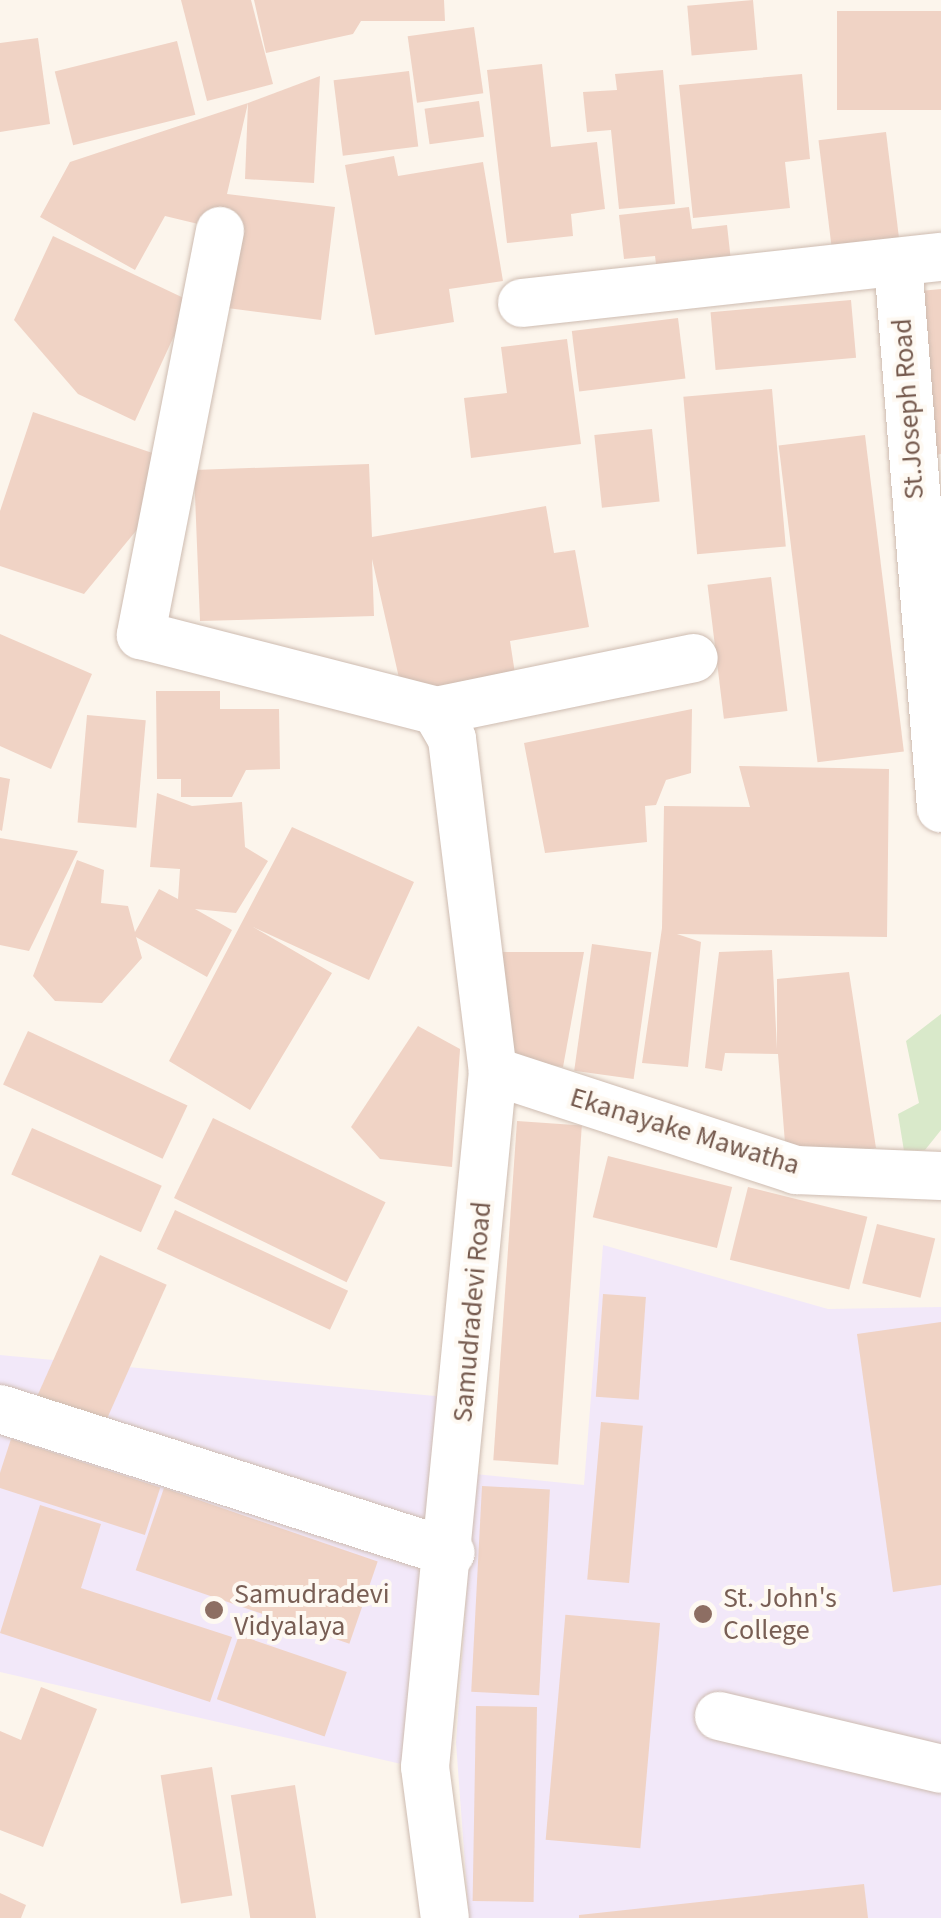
<!DOCTYPE html>
<style>
body{margin:0}
#map{position:relative;width:941px;height:1918px;overflow:hidden;background:#fcf5ec;font-family:"Source Sans 3",sans-serif}
div>[style]{position:absolute}
[style*='--x']{left:calc(var(--x)*1px);top:calc(var(--y)*1px);width:calc(var(--w)*1px);rotate:calc(var(--a)*1deg)}
.education>*{inset:0;background:#f2e8f9}
.green>*{inset:0;background:#d9e9ca}
.building>*{inset:0;background:#f0d3c5;transform-origin:0 0}
.roads{filter:drop-shadow(0 0 2px #cebcb1) drop-shadow(0 0 2px #cebcb1)}
.minor>*{height:48px;margin:-24px;padding:0 24px;transform-origin:24px;border-radius:24px;background:#fff}
.dots>*{width:28px;height:28px;translate:-50% -50%;box-sizing:border-box;border:5px solid #fef9f2;border-radius:50%}
span{translate:-50% -50%;white-space:nowrap;text-align:center;line-height:1.15;-webkit-text-stroke:8px #fef9f2;paint-order:stroke}
.street-label{font-size:28px;color:#765b4f}
.education-label{font-size:28px;color:#785e54}
.left{translate:0 -50%;text-align:left}
</style>
<div id="map">
<div class="education">
<i style="clip-path:polygon(603px 1245px,828px 1309px,941px 1307px,941px 1918px,469px 1918px,456px 1743px,475px 1474px,584px 1485px)"></i>
<i style="clip-path:polygon(0 1355px,446px 1397px,410px 1766px,0 1672px)"></i>
</div>
<div class="green">
<i style="clip-path:polygon(941px 1014px,941px 1130px,925px 1150px,904px 1151px,898px 1114px,919px 1103px,906px 1041px)"></i>
</div>
<div class="building">
<i style="clip-path:polygon(181px 0,251px 0,273px 84px,207px 101px)"></i>
<i style="clip-path:polygon(254px 0,444px 0,445px 21px,361px 21px,353px 34px,266px 53px)"></i>
<i style="left:753px;top:0;width:50px;height:66px;rotate:85deg"></i>
<i style="left:941px;top:11px;width:99px;height:104px;rotate:90deg"></i>
<i style="left:474px;top:27px;width:67px;height:67px;rotate:82deg"></i>
<i style="clip-path:polygon(38px 38px,50px 124px,0 132px,0 43px)"></i>
<i style="left:177px;top:41px;width:76px;height:126px;rotate:76deg"></i>
<i style="clip-path:polygon(542px 64px,551px 147px,597px 142px,605px 209px,571px 214px,573px 236px,507px 243px,487px 70px)"></i>
<i style="clip-path:polygon(663px 70px,675px 204px,619px 209px,611px 130px,587px 132px,583px 92px,617px 90px,615px 74px)"></i>
<i style="left:409px;top:71px;width:76px;height:76px;rotate:83deg"></i>
<i style="clip-path:polygon(802px 74px,810px 159px,785px 162px,790px 208px,693px 218px,679px 85px)"></i>
<i style="clip-path:polygon(320px 76px,314px 183px,245px 179px,248px 103px)"></i>
<i style="left:479px;top:101px;width:36px;height:55px;rotate:82deg"></i>
<i style="clip-path:polygon(248px 103px,227px 194px,335px 207px,321px 320px,212px 306px,225px 205px,219px 229px,165px 216px,135px 270px,40px 217px,70px 162px)"></i>
<i style="left:886px;top:132px;width:108px;height:68px;rotate:83deg"></i>
<i style="clip-path:polygon(394px 156px,398px 176px,483px 162px,503px 281px,449px 289px,454px 322px,375px 335px,345px 165px)"></i>
<i style="clip-path:polygon(689px 207px,692px 229px,727px 225px,732px 270px,658px 279px,655px 256px,624px 259px,619px 215px)"></i>
<i style="clip-path:polygon(53px 236px,190px 301px,135px 421px,78px 394px,14px 320px)"></i>
<i style="clip-path:polygon(941px 289px,941px 454px,935px 455px,920px 291px)"></i>
<i style="left:851px;top:300px;width:58px;height:141px;rotate:85deg"></i>
<i style="left:678px;top:318px;width:61px;height:107px;rotate:83deg"></i>
<i style="clip-path:polygon(567px 339px,581px 444px,471px 458px,464px 398px,507px 393px,501px 347px)"></i>
<i style="left:772px;top:389px;width:158px;height:89px;rotate:85deg"></i>
<i style="clip-path:polygon(33px 412px,164px 457px,140px 526px,84px 594px,0 566px,0 511px)"></i>
<i style="left:652px;top:429px;width:73px;height:58px;rotate:84deg"></i>
<i style="left:865px;top:435px;width:319px;height:87px;rotate:83deg"></i>
<i style="clip-path:polygon(369px 464px,372px 537px,546px 506px,554px 553px,575px 550px,589px 627px,510px 641px,516px 680px,404px 700px,372px 559px,374px 616px,200px 621px,194px 470px)"></i>
<i style="left:771px;top:577px;width:135px;height:64px;rotate:83deg"></i>
<i style="clip-path:polygon(0 634px,92px 674px,51px 769px,0 746px)"></i>
<i style="clip-path:polygon(156px 691px,220px 691px,220px 709px,279px 709px,280px 769px,246px 770px,232px 797px,181px 797px,181px 779px,157px 779px)"></i>
<i style="clip-path:polygon(692px 709px,691px 773px,666px 780px,656px 805px,645px 806px,647px 842px,545px 853px,524px 743px)"></i>
<i style="left:87px;top:715px;width:59px;height:108px;rotate:5deg"></i>
<i style="clip-path:polygon(739px 766px,889px 769px,887px 937px,677px 934px,701px 942px,688px 1067px,642px 1063px,662px 928px,664px 806px,750px 807px)"></i>
<i style="clip-path:polygon(0 777px,10px 779px,2px 831px,0 830px)"></i>
<i style="clip-path:polygon(157px 793px,192px 806px,242px 802px,245px 847px,268px 861px,236px 913px,195px 909px,232px 930px,207px 977px,136px 937px,142px 958px,102px 1003px,55px 1001px,33px 976px,77px 860px,104px 870px,101px 903px,128px 906px,135px 932px,159px 889px,178px 899px,180px 869px,150px 867px)"></i>
<i style="clip-path:polygon(292px 827px,414px 882px,369px 980px,253px 927px,332px 973px,250px 1110px,169px 1061px)"></i>
<i style="clip-path:polygon(0 838px,78px 851px,29px 951px,0 945px)"></i>
<i style="left:592px;top:944px;width:60px;height:128px;rotate:8deg"></i>
<i style="clip-path:polygon(772px 950px,777px 1049px,777px 979px,849px 972px,876px 1148px,786px 1156px,778px 1054px,725px 1053px,722px 1071px,705px 1068px,719px 952px)"></i>
<i style="clip-path:polygon(500px 952px,584px 952px,563px 1067px,514px 1059px)"></i>
<i style="clip-path:polygon(418px 1026px,460px 1049px,452px 1167px,380px 1159px,351px 1127px)"></i>
<i style="left:28px;top:1031px;width:176px;height:59px;rotate:25deg"></i>
<i style="left:213px;top:1118px;width:192px;height:89px;rotate:26deg"></i>
<i style="left:517px;top:1121px;width:65px;height:340px;rotate:4deg"></i>
<i style="left:32px;top:1128px;width:142px;height:51px;rotate:24deg"></i>
<i style="left:608px;top:1156px;width:128px;height:63px;rotate:14deg"></i>
<i style="left:748px;top:1187px;width:123px;height:75px;rotate:14deg"></i>
<i style="left:175px;top:1210px;width:191px;height:43px;rotate:25deg"></i>
<i style="left:877px;top:1224px;width:60px;height:61px;rotate:14deg"></i>
<i style="left:100px;top:1255px;width:73px;height:169px;rotate:24deg"></i>
<i style="left:603px;top:1294px;width:43px;height:103px;rotate:4deg"></i>
<i style="clip-path:polygon(941px 1322px,941px 1585px,893px 1592px,857px 1334px)"></i>
<i style="left:601px;top:1422px;width:42px;height:158px;rotate:5deg"></i>
<i style="left:11px;top:1439px;width:157px;height:50px;rotate:18deg"></i>
<i style="left:482px;top:1486px;width:68px;height:206px;rotate:3deg"></i>
<i style="left:164px;top:1488px;width:226px;height:87px;rotate:19deg"></i>
<i style="clip-path:polygon(40px 1505px,101px 1524px,81px 1588px,232px 1637px,210px 1702px,0 1633px)"></i>
<i style="left:660px;top:1623px;width:226px;height:95px;rotate:95deg"></i>
<i style="left:239px;top:1635px;width:114px;height:68px;rotate:19deg"></i>
<i style="clip-path:polygon(41px 1687px,97px 1709px,43px 1847px,0 1830px,0 1731px,21px 1740px)"></i>
<i style="left:476px;top:1706px;width:61px;height:195px;rotate:1deg"></i>
<i style="left:212px;top:1767px;width:130px;height:52px;rotate:81deg"></i>
<i style="left:295px;top:1785px;width:135px;height:65px;rotate:81deg"></i>
<i style="clip-path:polygon(864px 1884px,868px 1918px,579px 1918px,579px 1915px)"></i>
<i style="clip-path:polygon(0 1893px,26px 1905px,21px 1918px,0 1918px)"></i>
</div>
<div class="roads">
<div class="minor">
<i style="--x:220;--y:231;--w:412;--a:101.1"></i>
<i style="--x:141;--y:635;--w:305;--a:14.4"></i>
<i style="--x:436;--y:711;--w:263;--a:-11.6"></i>
<i style="--x:898;--y:262;--w:548;--a:85.5"></i>
<i style="--x:522;--y:303;--w:422;--a:-6.3"></i>
<i style="--x:436;--y:711;--w:32;--a:60"></i>
<i style="--x:452;--y:739;--w:335;--a:83"></i>
<i style="--x:493;--y:1071;--w:699;--a:95.58"></i>
<i style="--x:425;--y:1767;--w:152;--a:82.5"></i>
<i style="--x:493;--y:1071;--w:319;--a:18.1"></i>
<i style="--x:796;--y:1170;--w:145;--a:2.4"></i>
<i style="--x:0;--y:1409;--w:473;--a:17.7"></i>
<i style="--x:719;--y:1716;--w:228;--a:13.4"></i>
</div>
</div>
<div class="dots">
<i style="left:214px;top:1610px;background:#8d6e63"></i>
<i style="left:703px;top:1614px;background:#8d6e63"></i>
</div>
<div class="street-label">
<span style="left:908px;top:409px;rotate:-94deg">St.Joseph Road</span>
<span style="left:685px;top:1131px;rotate:17deg">Ekanayake Mawatha</span>
<span style="left:472px;top:1312px;rotate:-85deg">Samudradevi Road</span>
</div>
<div class="education-label">
<span class="left" style="left:234px;top:1610px">Samudradevi<br>Vidyalaya</span>
<span class="left" style="left:723px;top:1614px">St. John's<br>College</span>
</div>
</div>
